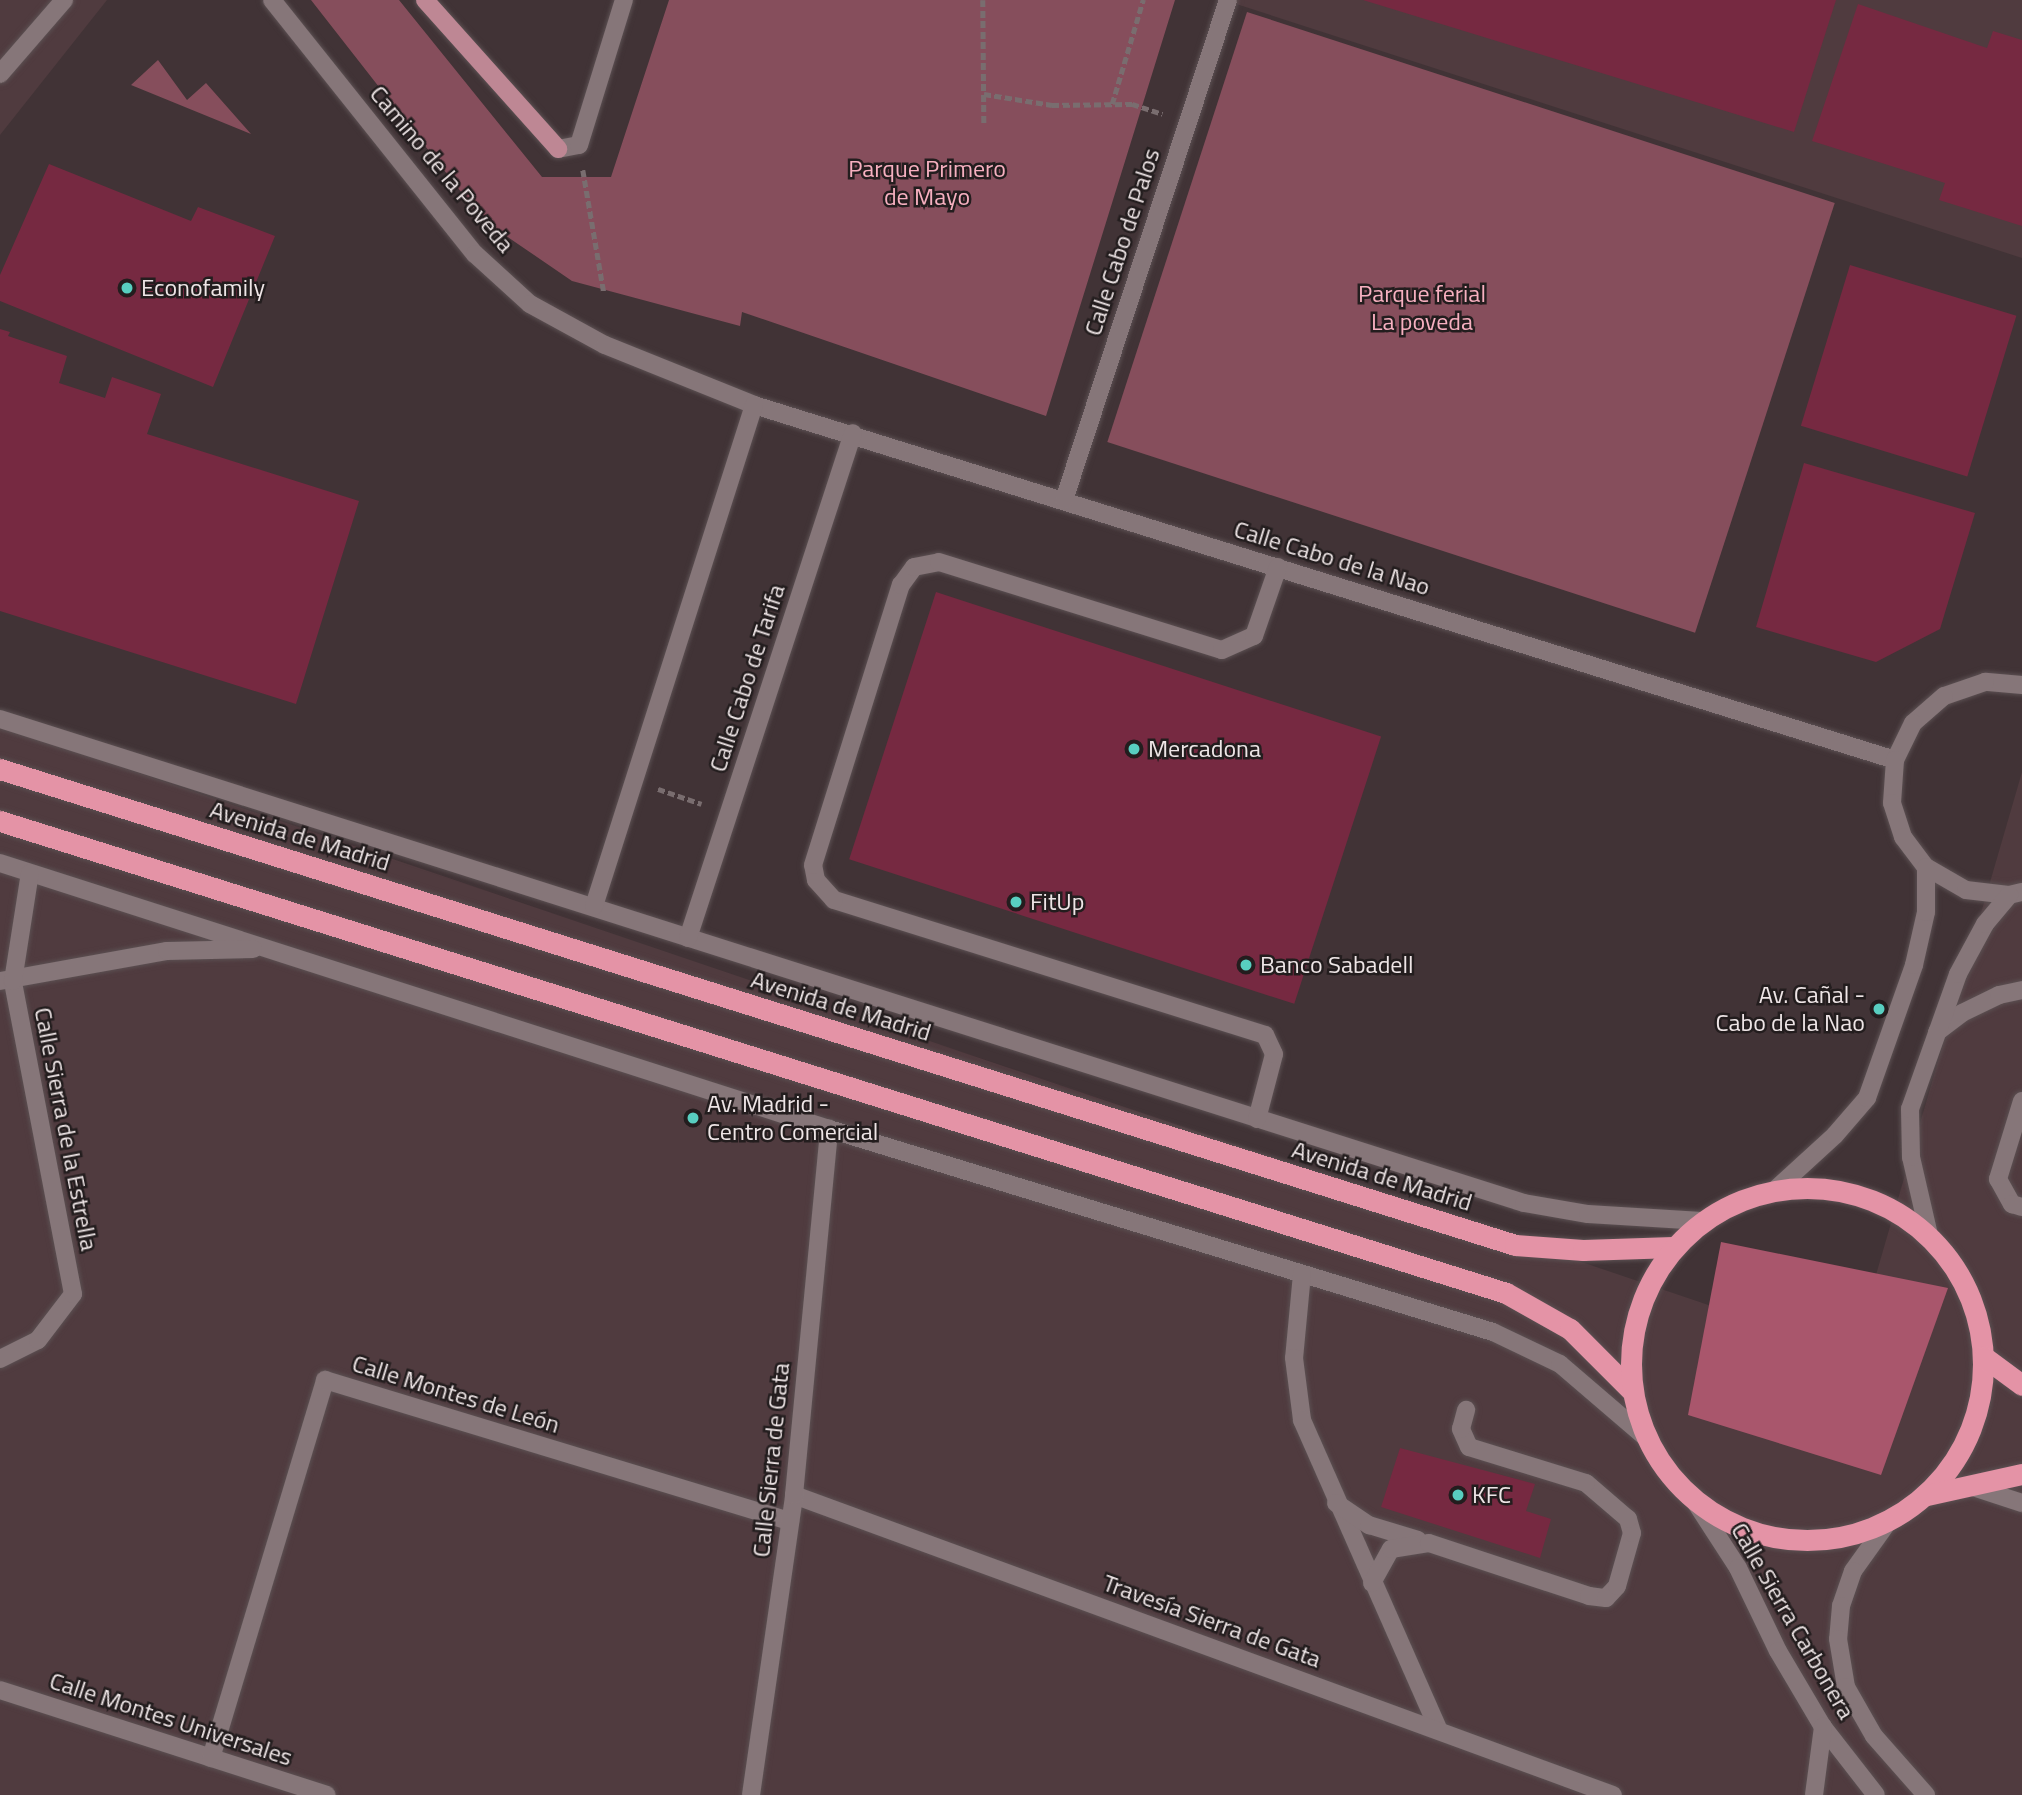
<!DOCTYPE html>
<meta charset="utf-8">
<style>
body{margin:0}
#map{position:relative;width:2022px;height:1795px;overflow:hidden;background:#413336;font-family:"Titillium Web",sans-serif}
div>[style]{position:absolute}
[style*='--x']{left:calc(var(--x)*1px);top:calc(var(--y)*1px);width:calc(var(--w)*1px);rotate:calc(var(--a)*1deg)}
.built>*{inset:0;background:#503b3f}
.green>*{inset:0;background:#864e5c;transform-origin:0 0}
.water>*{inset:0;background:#a9566c}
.building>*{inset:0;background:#762941;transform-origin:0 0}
.path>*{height:4.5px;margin-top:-2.25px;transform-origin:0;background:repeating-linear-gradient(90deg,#796d6f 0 7px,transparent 0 10.5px)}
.roads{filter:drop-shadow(0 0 2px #5b5052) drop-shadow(0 0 2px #5b5052)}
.minor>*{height:18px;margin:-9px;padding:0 9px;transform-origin:9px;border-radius:9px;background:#867679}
.major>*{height:18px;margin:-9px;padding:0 9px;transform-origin:9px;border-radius:9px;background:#be8794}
.highway>*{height:21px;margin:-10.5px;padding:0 10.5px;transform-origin:10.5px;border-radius:10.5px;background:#e493a6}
.highway>.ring{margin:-10.5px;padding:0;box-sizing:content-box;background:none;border:21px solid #e493a6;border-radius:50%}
.dots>*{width:19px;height:19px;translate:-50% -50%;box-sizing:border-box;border:4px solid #231d1e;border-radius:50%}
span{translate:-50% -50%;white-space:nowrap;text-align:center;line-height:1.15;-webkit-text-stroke:5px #231d1e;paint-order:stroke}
.street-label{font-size:24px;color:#eee5e6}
.park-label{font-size:24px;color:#f7b0c0}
.poi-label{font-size:24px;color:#eee5e6}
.left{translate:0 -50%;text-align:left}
.right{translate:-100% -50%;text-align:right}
</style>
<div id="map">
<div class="built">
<i style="clip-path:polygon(0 0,107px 0,0 135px)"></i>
<i style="clip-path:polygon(2022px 0,2022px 258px,1227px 1px,1228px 0)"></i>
<i style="clip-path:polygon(0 726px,1853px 1354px,2022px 772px,2022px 1795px,0 1795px)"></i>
</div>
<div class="green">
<i style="clip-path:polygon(311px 0,399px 0,542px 177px,611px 177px,669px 0,1175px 0,1046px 416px,742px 312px,740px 326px,572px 281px,483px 220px)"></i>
<i style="left:1247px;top:12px;width:618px;height:452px;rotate:18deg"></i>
<i style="clip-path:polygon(158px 60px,187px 100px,206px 83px,251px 134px,131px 85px)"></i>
</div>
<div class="water">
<i style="clip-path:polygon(1721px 1242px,1948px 1288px,1881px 1475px,1688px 1415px)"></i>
</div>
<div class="building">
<i style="clip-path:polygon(1363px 0,1836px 0,1794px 132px)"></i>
<i style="clip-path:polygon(1858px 4px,1987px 48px,1993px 31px,2022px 40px,2022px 226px,1939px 200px,1945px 183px,1812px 141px)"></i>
<i style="clip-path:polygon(49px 164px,191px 221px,198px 207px,275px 236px,213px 387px,0 301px,0 275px)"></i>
<i style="left:1850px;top:265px;width:174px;height:168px;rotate:17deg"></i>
<i style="clip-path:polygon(0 329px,10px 332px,8px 336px,67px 356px,59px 383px,105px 398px,112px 377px,161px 394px,147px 434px,359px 501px,296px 704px,0 611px)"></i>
<i style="clip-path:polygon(1804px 463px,1975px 513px,1940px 629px,1876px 662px,1756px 627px)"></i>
<i style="left:936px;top:592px;width:468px;height:281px;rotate:18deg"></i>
<i style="clip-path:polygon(1400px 1448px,1535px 1484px,1526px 1511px,1551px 1519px,1540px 1558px,1381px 1507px)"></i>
</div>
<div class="path">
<i style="--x:983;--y:0;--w:123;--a:89.5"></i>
<i style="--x:984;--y:94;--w:69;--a:9.2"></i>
<i style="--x:1052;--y:105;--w:80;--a:-0.7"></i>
<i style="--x:1132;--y:104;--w:32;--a:18"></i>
<i style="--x:1112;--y:104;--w:109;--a:-73.4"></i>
<i style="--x:583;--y:170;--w:125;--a:80.3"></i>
<i style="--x:658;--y:789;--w:46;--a:18.8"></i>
</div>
<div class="roads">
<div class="minor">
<i style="--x:272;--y:0;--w:325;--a:51.4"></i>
<i style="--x:475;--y:254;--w:74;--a:42.3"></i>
<i style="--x:530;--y:304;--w:85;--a:28.7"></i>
<i style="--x:605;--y:345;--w:161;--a:21.9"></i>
<i style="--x:754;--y:405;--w:1195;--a:17.28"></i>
<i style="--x:0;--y:74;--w:98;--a:-49.1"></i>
<i style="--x:558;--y:149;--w:21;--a:-11"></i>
<i style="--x:579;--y:145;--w:152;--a:-72.8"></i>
<i style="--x:1064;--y:500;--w:526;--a:-71.84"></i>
<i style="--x:2022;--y:685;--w:37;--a:-175"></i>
<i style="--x:1985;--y:682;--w:43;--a:161.1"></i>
<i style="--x:1944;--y:696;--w:41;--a:138.9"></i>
<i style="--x:1913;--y:723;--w:41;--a:115.9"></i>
<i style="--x:1895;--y:760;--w:43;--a:94"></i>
<i style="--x:1892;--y:803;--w:36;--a:72"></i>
<i style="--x:1903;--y:837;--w:38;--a:53"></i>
<i style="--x:1926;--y:867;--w:46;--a:29.9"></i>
<i style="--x:1966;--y:890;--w:43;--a:6.6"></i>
<i style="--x:2009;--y:895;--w:13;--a:-13"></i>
<i style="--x:0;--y:719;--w:1599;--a:17.62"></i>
<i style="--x:1524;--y:1203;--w:65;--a:9.8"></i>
<i style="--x:1588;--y:1214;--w:114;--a:3.5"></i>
<i style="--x:0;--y:863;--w:871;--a:17.79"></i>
<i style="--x:829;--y:1129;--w:694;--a:17"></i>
<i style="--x:1493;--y:1332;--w:74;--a:25.5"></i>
<i style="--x:1560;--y:1364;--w:111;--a:40.6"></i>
<i style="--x:594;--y:906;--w:526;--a:-72.29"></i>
<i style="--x:688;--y:938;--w:531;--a:-71.91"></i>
<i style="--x:0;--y:981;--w:170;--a:-10.2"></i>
<i style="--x:167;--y:951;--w:86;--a:-1.3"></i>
<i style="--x:1937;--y:1032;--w:31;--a:-37"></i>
<i style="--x:1962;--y:1013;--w:41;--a:-25.9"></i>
<i style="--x:1999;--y:995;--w:24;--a:-12"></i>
<i style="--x:2022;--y:1101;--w:82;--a:107.1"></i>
<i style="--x:1998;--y:1179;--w:29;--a:61"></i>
<i style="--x:2012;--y:1204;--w:10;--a:17"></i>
<i style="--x:1257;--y:1119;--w:67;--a:-75.3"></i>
<i style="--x:1274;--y:1054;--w:21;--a:-115"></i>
<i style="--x:1265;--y:1035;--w:452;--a:-162.6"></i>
<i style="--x:834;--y:900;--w:27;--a:-132"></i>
<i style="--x:816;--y:880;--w:15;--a:-101"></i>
<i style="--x:813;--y:865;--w:294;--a:-72.6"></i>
<i style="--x:901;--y:585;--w:22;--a:-54"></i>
<i style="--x:914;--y:567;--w:25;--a:-11"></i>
<i style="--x:939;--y:562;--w:296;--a:17.3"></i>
<i style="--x:1222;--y:650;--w:35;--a:-24"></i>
<i style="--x:1254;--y:636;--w:73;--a:-70.8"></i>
<i style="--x:1775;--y:1190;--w:81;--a:-42.5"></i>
<i style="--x:1835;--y:1135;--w:49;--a:-49.1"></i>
<i style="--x:1867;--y:1098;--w:141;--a:-70.5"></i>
<i style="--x:1914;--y:965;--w:54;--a:-77.2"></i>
<i style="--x:1926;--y:912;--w:45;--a:-90"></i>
<i style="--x:1929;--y:1235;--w:80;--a:-103"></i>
<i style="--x:1911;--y:1157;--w:48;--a:-91.2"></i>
<i style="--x:1910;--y:1109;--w:143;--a:-70.4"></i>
<i style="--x:1958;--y:974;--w:57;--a:-61.6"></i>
<i style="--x:1985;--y:924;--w:38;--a:-50"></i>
<i style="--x:1302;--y:1274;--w:84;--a:95.4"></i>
<i style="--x:1294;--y:1358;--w:63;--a:82.6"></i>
<i style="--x:1302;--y:1420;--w:337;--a:66.2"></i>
<i style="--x:0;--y:1359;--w:42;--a:-26.6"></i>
<i style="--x:38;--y:1340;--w:58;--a:-52.7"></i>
<i style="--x:73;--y:1294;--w:319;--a:-100.9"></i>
<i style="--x:13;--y:981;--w:109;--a:-81.1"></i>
<i style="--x:1970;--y:1486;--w:55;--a:18.1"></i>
<i style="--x:794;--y:1495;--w:872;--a:20.12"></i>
<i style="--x:1336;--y:1503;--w:40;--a:34"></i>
<i style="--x:1369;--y:1525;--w:51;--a:17"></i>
<i style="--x:1696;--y:1503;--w:77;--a:57.1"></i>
<i style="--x:1738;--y:1568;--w:92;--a:64.3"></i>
<i style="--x:1778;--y:1651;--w:88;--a:59.4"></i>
<i style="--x:1823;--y:1727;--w:86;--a:52.1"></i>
<i style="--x:1888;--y:1522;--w:60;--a:125.5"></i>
<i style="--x:1853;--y:1571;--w:37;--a:109"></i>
<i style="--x:1841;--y:1606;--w:33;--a:95"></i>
<i style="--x:1838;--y:1639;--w:49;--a:80.5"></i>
<i style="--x:1846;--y:1687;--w:56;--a:60.3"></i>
<i style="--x:1874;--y:1736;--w:79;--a:48.6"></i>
<i style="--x:1372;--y:1583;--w:39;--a:-61"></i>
<i style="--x:1391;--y:1549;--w:38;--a:-9"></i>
<i style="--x:1429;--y:1543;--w:169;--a:18.3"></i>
<i style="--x:1589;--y:1596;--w:17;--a:7"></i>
<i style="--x:1606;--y:1598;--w:16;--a:-47"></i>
<i style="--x:1617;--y:1586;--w:55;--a:-74.2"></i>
<i style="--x:1632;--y:1533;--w:15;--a:-106"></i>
<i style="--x:1628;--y:1519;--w:55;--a:-139.4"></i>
<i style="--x:1586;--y:1483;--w:122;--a:-162.9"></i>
<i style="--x:1469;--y:1447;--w:20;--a:-114"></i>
<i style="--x:1461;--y:1429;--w:20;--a:-75"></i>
<i style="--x:0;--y:1690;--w:343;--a:17.8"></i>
<i style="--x:211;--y:1758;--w:395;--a:-73.2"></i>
<i style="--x:325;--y:1380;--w:486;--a:16.9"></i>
<i style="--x:751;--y:1795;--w:303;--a:-81.8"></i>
<i style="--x:794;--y:1495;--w:368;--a:-84.5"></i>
<i style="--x:1814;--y:1795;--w:69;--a:-82.5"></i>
</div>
<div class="major">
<i style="--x:425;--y:0;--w:200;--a:48.2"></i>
</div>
<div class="highway">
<i style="--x:0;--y:769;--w:1588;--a:17.44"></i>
<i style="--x:1515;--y:1245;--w:68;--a:4.2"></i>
<i style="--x:1583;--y:1250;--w:90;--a:-1.9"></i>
<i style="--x:0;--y:821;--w:1578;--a:17.4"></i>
<i style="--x:1506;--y:1293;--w:73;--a:29.4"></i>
<i style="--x:1570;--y:1329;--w:86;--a:45"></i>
<i class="ring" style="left:1631px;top:1188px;width:331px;height:331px"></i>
<i style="--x:1984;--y:1357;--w:47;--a:36.4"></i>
<i style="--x:1927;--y:1495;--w:97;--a:-12.5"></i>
</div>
</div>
<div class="dots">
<i style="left:127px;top:288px;background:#58cec0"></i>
<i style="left:1134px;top:749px;background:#58cec0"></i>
<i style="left:1016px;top:902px;background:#58cec0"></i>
<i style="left:1246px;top:965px;background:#58cec0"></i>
<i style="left:1879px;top:1009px;background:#58cec0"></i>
<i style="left:693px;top:1118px;background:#58cec0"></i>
<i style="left:1458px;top:1495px;background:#58cec0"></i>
</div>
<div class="street-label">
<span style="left:442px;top:169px;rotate:50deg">Camino de la Poveda</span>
<span style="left:1122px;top:242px;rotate:-72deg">Calle Cabo de Palos</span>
<span style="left:1332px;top:558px;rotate:17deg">Calle Cabo de la Nao</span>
<span style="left:747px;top:678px;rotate:-72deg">Calle Cabo de Tarifa</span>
<span style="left:300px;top:836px;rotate:17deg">Avenida de Madrid</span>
<span style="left:841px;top:1006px;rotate:17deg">Avenida de Madrid</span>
<span style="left:66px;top:1129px;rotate:79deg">Calle Sierra de la Estrella</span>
<span style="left:1382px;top:1176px;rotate:17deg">Avenida de Madrid</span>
<span style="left:456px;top:1394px;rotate:17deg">Calle Montes de León</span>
<span style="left:771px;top:1460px;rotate:-84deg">Calle Sierra de Gata</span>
<span style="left:1212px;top:1621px;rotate:20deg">Travesía Sierra de Gata</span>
<span style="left:1793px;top:1621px;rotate:60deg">Calle Sierra Carbonera</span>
<span style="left:171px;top:1719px;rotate:18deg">Calle Montes Universales</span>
</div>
<div class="park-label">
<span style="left:927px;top:183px">Parque Primero<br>de Mayo</span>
<span style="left:1422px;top:308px">Parque ferial<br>La poveda</span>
</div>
<div class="poi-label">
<span class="left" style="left:141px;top:288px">Econofamily</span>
<span class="left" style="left:1148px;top:749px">Mercadona</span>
<span class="left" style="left:1030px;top:902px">FitUp</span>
<span class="left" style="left:1260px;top:965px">Banco Sabadell</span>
<span class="right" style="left:1865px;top:1009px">Av. Cañal -<br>Cabo de la Nao</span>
<span class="left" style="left:707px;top:1118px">Av. Madrid -<br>Centro Comercial</span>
<span class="left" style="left:1472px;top:1495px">KFC</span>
</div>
</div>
